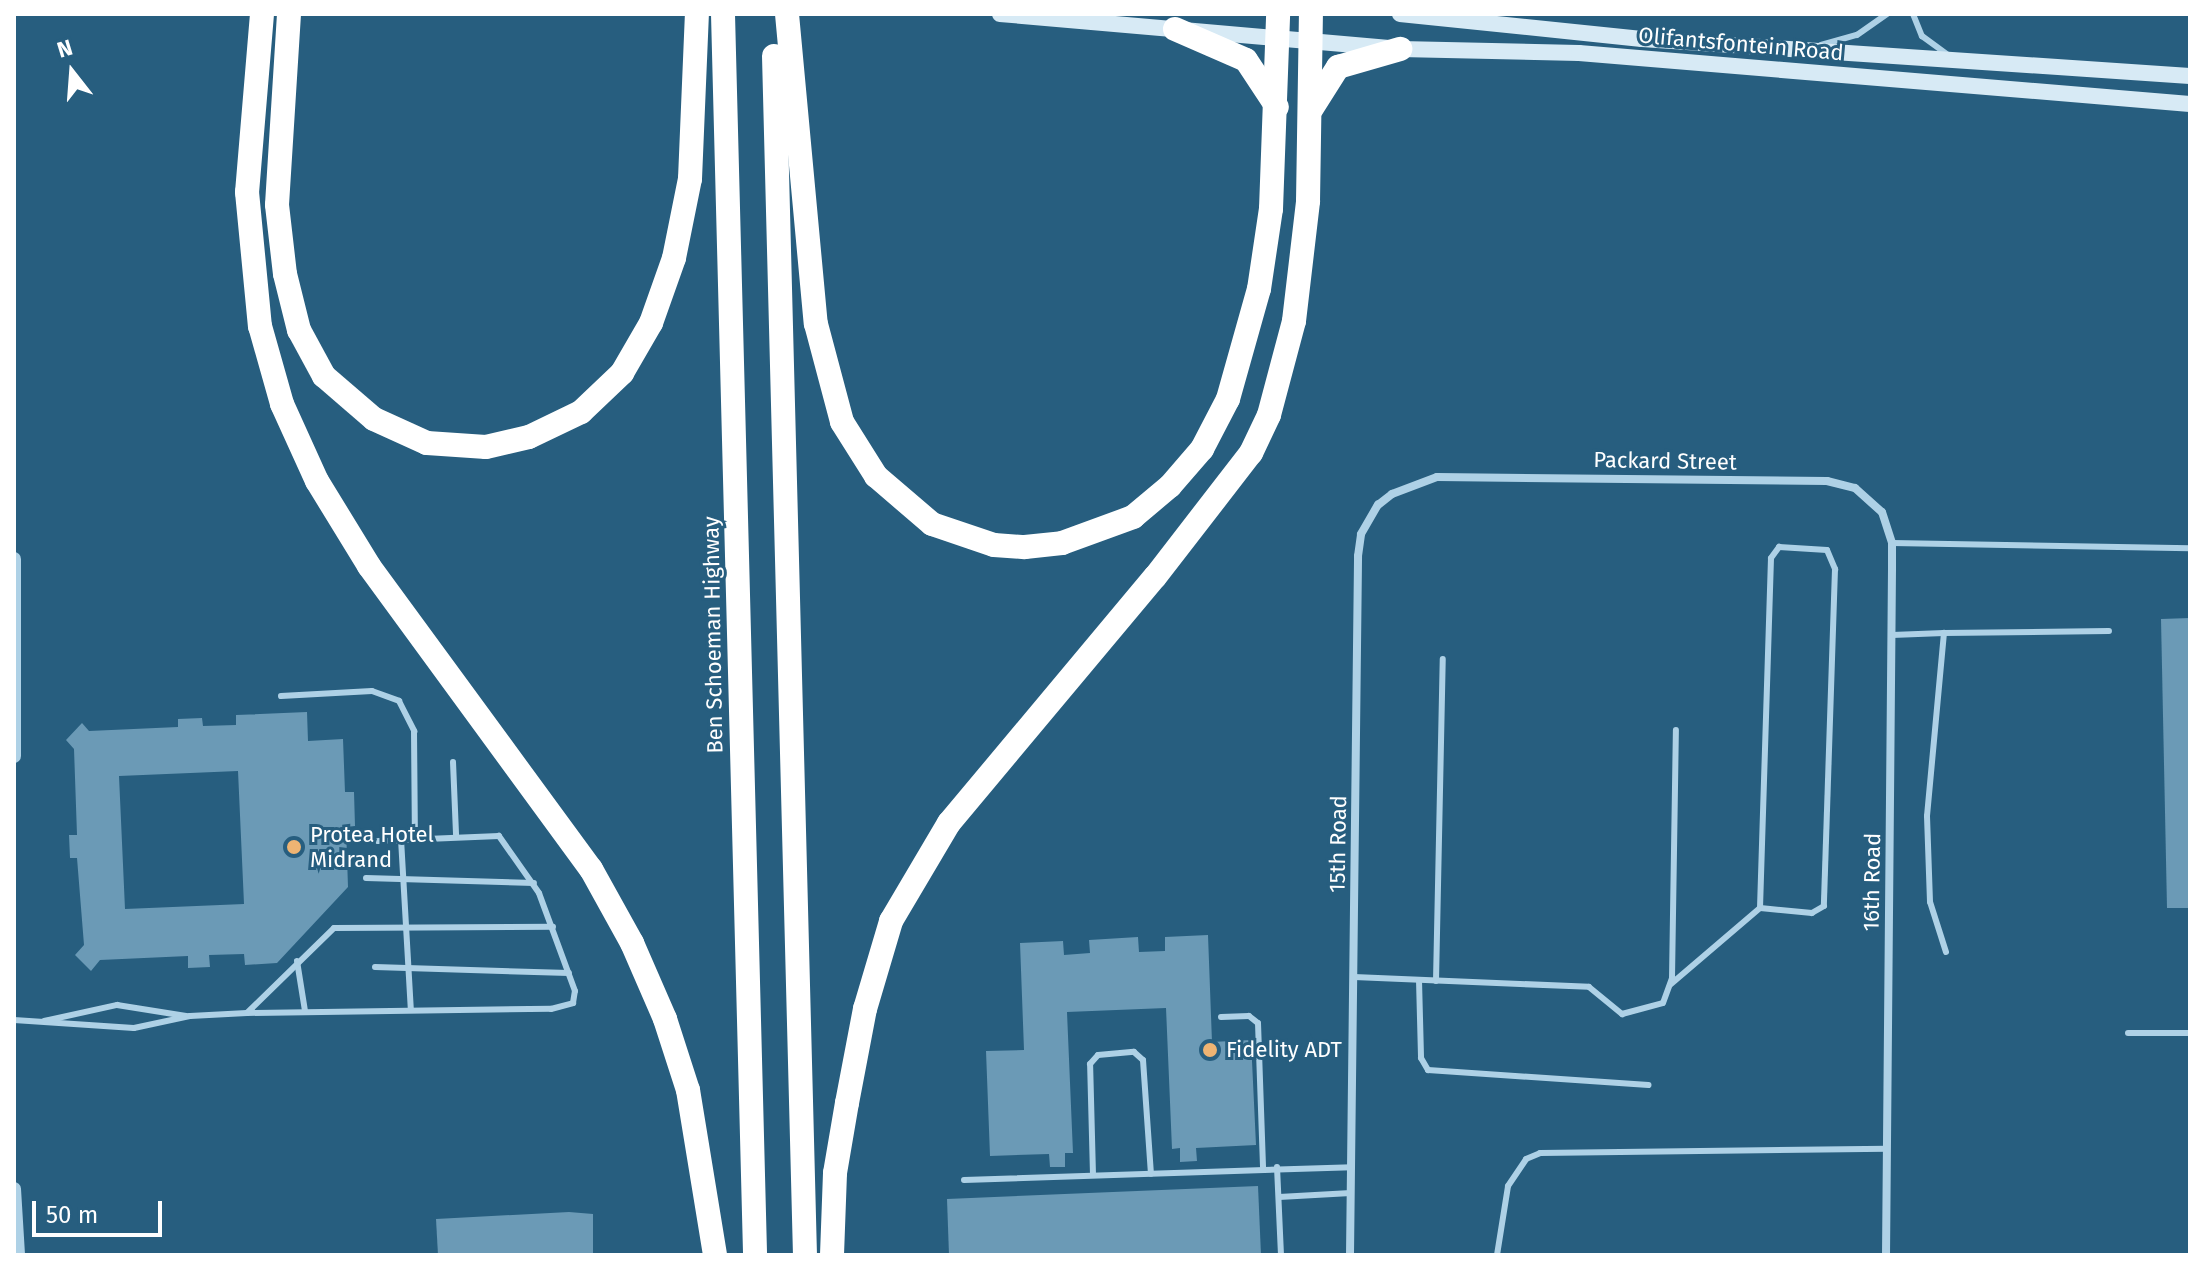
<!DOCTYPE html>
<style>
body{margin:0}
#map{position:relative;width:2204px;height:1269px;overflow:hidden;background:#275e7f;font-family:"Fira Sans",sans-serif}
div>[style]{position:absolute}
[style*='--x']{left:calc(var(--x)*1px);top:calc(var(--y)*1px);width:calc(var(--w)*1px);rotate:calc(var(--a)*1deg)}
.building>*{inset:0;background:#6b9ab6}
.service>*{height:6px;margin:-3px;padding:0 3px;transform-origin:3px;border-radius:3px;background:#aed1e6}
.minor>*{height:8px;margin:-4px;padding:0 4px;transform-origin:4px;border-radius:4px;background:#aed1e6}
.tertiary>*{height:14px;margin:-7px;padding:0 7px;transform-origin:7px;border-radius:7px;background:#aed1e6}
.secondary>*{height:16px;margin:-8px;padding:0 8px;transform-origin:8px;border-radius:8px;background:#d7eaf5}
.motorway>*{height:24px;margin:-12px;padding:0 12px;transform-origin:12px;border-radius:12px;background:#fff}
.dots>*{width:22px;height:22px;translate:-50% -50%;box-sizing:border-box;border:4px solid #275e7f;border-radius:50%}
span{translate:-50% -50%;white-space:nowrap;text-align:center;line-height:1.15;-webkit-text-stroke:6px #275e7f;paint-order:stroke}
.street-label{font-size:22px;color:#fff}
.poi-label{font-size:22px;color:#fff}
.left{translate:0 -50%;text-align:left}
.frame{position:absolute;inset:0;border:16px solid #fff;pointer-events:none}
.north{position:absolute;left:32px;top:32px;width:80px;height:80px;-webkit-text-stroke:6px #275e7f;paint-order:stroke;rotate:343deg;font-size:22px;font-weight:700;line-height:32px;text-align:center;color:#fff}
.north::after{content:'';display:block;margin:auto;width:28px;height:36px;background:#fff;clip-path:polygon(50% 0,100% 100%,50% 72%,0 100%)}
.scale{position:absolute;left:32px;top:1201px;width:130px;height:36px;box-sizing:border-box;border:4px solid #fff;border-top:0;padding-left:10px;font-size:24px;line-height:28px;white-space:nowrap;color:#fff;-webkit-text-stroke:6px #275e7f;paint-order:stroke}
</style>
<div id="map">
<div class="building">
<i style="clip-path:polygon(2190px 618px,2190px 908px,2167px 908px,2161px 619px)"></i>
<i style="clip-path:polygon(evenodd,307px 712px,308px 741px,343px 739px,345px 792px,354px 792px,355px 826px,346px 827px,348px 887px,277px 963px,245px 965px,244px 954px,209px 955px,210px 967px,188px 968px,188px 956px,100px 960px,91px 971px,75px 955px,84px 945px,77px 858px,70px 858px,69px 835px,77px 835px,74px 749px,66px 740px,82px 723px,89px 731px,178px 727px,178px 719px,202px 718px,203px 726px,236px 725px,236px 715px,307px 712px,238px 771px,244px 904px,125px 909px,119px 776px,238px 771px)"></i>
<i style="clip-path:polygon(1208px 935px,1212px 1042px,1251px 1040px,1256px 1145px,1196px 1148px,1197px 1161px,1180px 1162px,1180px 1148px,1172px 1149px,1166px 1008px,1067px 1012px,1073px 1153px,1065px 1153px,1065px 1167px,1050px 1167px,1049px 1154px,990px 1156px,986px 1051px,1024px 1050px,1020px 943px,1063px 941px,1064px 955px,1090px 953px,1089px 940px,1138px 937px,1139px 952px,1165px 951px,1165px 937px)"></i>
<i style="clip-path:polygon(1258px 1186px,1261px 1255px,949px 1255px,947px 1199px)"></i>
<i style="clip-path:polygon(569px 1212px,593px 1214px,593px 1255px,438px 1255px,436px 1219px)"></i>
</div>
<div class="service">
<i style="--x:1913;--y:14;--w:24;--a:68"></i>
<i style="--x:1922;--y:36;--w:32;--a:36"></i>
<i style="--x:1821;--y:45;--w:37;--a:-16"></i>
<i style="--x:1857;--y:35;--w:37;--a:-35"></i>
<i style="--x:1892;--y:543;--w:298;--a:1"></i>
<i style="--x:1892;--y:635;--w:52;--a:-2.2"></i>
<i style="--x:281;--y:696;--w:91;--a:-3.1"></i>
<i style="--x:372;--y:691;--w:29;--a:20"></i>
<i style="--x:399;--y:701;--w:34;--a:63"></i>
<i style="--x:414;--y:731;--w:106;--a:89.5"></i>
<i style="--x:453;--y:762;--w:73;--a:87.6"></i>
<i style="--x:401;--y:839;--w:171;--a:86.7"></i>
<i style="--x:366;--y:878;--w:168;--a:1.7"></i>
<i style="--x:1946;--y:952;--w:52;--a:-107.7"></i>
<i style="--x:1930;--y:902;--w:86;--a:-92"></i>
<i style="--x:1927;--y:816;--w:184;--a:-84.7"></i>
<i style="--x:1944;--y:633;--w:165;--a:-0.7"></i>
<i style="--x:297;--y:961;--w:51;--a:80.9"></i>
<i style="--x:375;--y:967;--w:194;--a:1.8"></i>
<i style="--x:1354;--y:977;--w:235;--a:2.4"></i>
<i style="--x:1589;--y:987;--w:43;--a:39.3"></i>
<i style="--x:1622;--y:1014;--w:42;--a:-15"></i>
<i style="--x:1663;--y:1003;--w:27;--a:-70"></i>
<i style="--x:1672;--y:978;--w:248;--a:-89.1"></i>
<i style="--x:1419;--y:980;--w:78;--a:88.5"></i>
<i style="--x:1421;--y:1058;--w:14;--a:60"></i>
<i style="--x:1428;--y:1070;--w:221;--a:3.9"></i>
<i style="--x:1436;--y:981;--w:322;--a:-88.8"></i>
<i style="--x:1671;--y:984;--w:117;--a:-40.5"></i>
<i style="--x:1760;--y:908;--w:350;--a:-88.2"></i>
<i style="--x:1771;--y:558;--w:14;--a:-54"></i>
<i style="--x:1779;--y:547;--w:48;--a:3.6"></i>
<i style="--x:1827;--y:550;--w:21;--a:67"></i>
<i style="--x:1835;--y:569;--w:337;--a:91.9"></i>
<i style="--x:1824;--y:906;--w:14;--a:150"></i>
<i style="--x:1812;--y:913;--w:52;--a:-174.5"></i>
<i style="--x:248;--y:1012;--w:120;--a:-44.3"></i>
<i style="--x:334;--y:928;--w:219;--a:-0.3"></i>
<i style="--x:1221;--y:1017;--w:28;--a:-2"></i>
<i style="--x:1249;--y:1016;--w:11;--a:38"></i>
<i style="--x:1258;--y:1023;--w:144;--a:88"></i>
<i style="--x:14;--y:1020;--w:120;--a:3.8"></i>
<i style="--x:134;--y:1028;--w:57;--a:-12.1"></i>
<i style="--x:190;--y:1016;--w:57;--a:-3"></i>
<i style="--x:247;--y:1013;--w:304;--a:-0.8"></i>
<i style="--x:551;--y:1009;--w:23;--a:-15"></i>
<i style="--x:573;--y:1003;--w:12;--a:-81"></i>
<i style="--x:575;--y:991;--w:104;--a:-110.2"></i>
<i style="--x:539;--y:893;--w:70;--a:-125.1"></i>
<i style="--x:499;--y:836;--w:121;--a:177.6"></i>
<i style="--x:44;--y:1021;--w:75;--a:-12.4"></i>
<i style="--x:117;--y:1005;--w:70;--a:9.1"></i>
<i style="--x:2128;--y:1033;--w:62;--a:0"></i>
<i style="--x:1277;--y:1167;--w:88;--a:87.4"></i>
<i style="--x:1093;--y:1175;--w:111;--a:-91.5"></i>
<i style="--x:1090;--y:1064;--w:12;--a:-48"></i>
<i style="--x:1098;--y:1055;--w:36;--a:-5"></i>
<i style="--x:1134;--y:1052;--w:12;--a:42"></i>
<i style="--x:1143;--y:1060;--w:114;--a:86"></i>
<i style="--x:964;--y:1180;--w:388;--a:-1.9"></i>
<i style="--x:1279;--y:1197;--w:72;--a:-3.2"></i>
<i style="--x:1497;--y:1255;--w:70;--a:-80.9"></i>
<i style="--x:1508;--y:1186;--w:32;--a:-56"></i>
<i style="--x:1526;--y:1159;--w:15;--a:-23"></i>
<i style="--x:1540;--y:1153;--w:347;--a:-0.7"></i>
</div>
<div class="minor">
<i style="--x:1350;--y:1255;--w:699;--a:-89.34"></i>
<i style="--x:1358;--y:556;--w:22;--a:-82"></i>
<i style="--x:1361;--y:534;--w:34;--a:-60"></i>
<i style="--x:1378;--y:505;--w:18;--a:-38"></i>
<i style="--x:1392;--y:494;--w:48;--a:-20.7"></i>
<i style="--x:1437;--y:477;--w:390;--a:0.6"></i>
<i style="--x:1827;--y:481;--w:29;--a:14"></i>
<i style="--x:1855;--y:488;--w:36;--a:42"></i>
<i style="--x:1882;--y:512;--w:33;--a:72"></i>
<i style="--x:1892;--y:543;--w:26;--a:90"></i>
<i style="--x:1892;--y:569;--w:686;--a:90.5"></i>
</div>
<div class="tertiary">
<i style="--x:14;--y:559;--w:197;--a:90"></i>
<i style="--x:14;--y:1189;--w:66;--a:86.5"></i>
</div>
<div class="secondary">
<i style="--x:1000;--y:14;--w:402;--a:5"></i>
<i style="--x:1400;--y:49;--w:179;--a:1.3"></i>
<i style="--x:1579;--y:53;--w:613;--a:4.77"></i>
<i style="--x:1400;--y:14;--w:243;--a:5.9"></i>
<i style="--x:1642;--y:39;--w:549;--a:3.86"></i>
</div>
<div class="motorway">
<i style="--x:262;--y:14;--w:179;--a:94.8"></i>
<i style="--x:247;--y:192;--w:135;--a:84.5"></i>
<i style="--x:260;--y:326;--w:81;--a:74.2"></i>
<i style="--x:282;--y:404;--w:85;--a:65.6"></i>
<i style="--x:317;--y:481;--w:100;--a:58.5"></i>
<i style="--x:369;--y:566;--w:376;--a:53.8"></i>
<i style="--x:591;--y:869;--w:85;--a:61"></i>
<i style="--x:632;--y:943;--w:83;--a:66.5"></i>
<i style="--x:665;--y:1019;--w:75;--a:72.1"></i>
<i style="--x:688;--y:1090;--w:167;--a:80.7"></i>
<i style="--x:289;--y:14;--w:191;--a:93.6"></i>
<i style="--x:277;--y:205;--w:69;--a:83.4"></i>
<i style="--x:285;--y:274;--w:58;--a:76"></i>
<i style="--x:299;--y:330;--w:52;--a:61.5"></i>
<i style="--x:324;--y:376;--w:66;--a:40.7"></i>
<i style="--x:374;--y:419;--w:58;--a:24.4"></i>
<i style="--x:427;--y:443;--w:59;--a:3.9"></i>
<i style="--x:486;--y:447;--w:44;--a:-13.1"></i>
<i style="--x:529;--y:437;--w:58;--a:-25.7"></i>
<i style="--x:581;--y:412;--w:57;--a:-43.6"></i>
<i style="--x:622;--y:373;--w:58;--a:-59.9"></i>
<i style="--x:651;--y:323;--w:69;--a:-70.5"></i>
<i style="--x:674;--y:258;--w:81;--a:-78.6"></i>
<i style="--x:690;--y:179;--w:165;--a:-87.6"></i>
<i style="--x:723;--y:14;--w:1241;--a:88.52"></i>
<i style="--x:787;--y:14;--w:311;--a:84.7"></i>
<i style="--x:816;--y:324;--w:101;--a:75.1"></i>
<i style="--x:842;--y:422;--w:64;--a:57.8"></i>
<i style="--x:876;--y:476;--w:74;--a:40.6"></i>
<i style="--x:932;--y:524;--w:65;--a:18.7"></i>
<i style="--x:994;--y:545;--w:31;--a:4"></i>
<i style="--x:1025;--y:547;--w:37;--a:-6"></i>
<i style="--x:1062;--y:543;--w:76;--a:-20.1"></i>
<i style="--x:1133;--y:517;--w:48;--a:-40"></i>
<i style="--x:1170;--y:486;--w:49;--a:-49.1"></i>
<i style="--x:1202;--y:449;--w:56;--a:-62.5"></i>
<i style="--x:1228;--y:399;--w:114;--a:-74.3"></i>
<i style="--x:1259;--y:289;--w:81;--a:-81.5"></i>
<i style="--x:1271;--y:209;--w:195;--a:-87.9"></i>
<i style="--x:1175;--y:29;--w:77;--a:23.6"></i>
<i style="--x:1246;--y:60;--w:56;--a:56.6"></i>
<i style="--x:774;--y:56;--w:1199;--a:88.52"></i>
<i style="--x:1312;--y:108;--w:49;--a:-57.6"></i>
<i style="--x:1338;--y:67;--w:65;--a:-16.2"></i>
<i style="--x:832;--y:1255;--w:82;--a:-87.9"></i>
<i style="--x:835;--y:1173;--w:71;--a:-80.3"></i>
<i style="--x:847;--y:1103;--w:96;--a:-79.2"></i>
<i style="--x:865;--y:1009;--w:92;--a:-73.5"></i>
<i style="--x:891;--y:921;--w:114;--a:-59.4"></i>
<i style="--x:949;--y:823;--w:321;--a:-50.1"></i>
<i style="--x:1155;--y:577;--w:157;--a:-52.3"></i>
<i style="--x:1251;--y:453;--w:42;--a:-64.7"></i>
<i style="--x:1269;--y:415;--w:97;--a:-75.1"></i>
<i style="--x:1294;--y:321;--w:121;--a:-83.3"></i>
<i style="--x:1308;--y:201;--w:187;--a:-89.1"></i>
</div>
<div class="dots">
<i style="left:294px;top:847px;background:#eeb473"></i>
<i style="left:1210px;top:1050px;background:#eeb473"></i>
</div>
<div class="street-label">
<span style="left:1741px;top:44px;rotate:5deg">Olifantsfontein Road</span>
<span style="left:1665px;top:461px;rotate:1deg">Packard Street</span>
<span style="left:713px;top:635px;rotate:-91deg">Ben Schoeman Highway</span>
<span style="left:1338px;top:844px;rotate:-89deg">15th Road</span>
<span style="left:1872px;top:882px;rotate:-89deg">16th Road</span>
</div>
<div class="poi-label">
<span class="left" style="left:310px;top:847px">Protea Hotel<br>Midrand</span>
<span class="left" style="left:1226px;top:1050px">Fidelity ADT</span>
</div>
<div class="frame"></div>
<div class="north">N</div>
<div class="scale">50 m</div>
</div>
